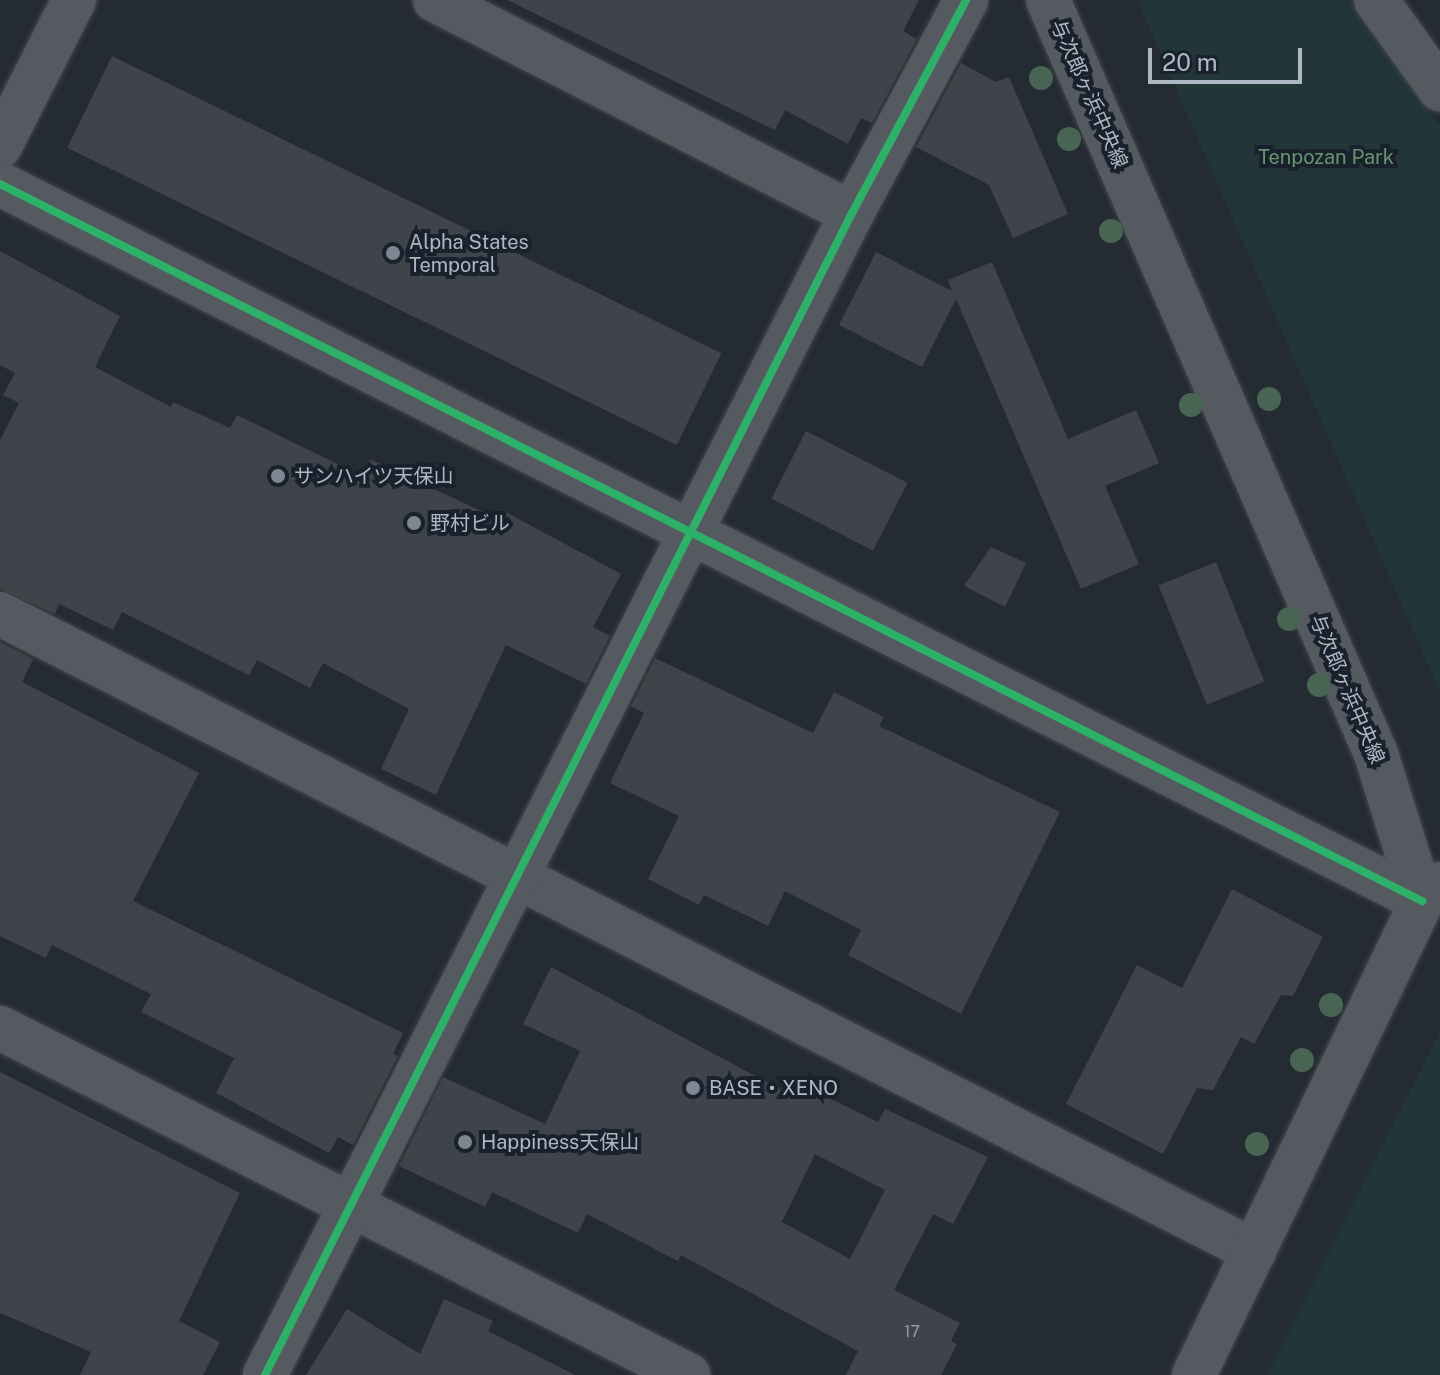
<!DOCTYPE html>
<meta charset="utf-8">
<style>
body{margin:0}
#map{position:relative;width:1440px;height:1375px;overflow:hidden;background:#252b32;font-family:"Public Sans","Noto Sans JP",sans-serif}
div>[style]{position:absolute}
.green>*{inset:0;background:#223537}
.building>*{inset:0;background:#3f444a;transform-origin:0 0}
.roads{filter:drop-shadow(0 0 2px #42474c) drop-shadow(0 0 2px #42474c)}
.minor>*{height:44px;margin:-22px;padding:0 22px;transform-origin:22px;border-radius:22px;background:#555a60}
.cycleway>*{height:8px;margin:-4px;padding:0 4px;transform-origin:4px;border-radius:4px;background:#2db169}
.trees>*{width:24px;height:24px;margin:-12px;border-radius:50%;background:#486553}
.dots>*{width:22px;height:22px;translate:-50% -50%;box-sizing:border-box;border:4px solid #19222c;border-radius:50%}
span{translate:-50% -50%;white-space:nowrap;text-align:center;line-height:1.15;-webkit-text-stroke:8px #19222c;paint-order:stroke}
.number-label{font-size:16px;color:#929ba6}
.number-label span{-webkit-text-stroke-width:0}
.street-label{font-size:20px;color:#aeb8c4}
.park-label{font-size:20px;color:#65956e}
.poi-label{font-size:20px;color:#aeb8c4}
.left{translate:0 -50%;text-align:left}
.scale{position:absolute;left:1148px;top:48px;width:154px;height:36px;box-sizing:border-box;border:4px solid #aeb8c4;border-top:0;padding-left:10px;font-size:24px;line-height:28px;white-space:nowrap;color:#aeb8c4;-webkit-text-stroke:6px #19222c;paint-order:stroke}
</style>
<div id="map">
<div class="green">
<i style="clip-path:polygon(1137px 0,1351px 0,1440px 126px,1440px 692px)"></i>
<i style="clip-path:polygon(1440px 1031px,1440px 1375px,1267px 1375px,1316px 1277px)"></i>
</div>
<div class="building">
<i style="clip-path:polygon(507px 0,919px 0,903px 31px,917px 39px,872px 123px,861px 118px,848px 144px,785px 110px,775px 130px)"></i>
<i style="left:112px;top:56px;width:678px;height:102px;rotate:26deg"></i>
<i style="clip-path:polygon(961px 63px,996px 82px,1009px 77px,1068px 214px,1013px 238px,989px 185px,916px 147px)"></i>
<i style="clip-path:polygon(0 251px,120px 316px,95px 367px,171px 407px,173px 402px,230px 428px,237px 415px,362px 476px,370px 459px,498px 519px,502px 510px,621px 574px,593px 627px,610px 636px,586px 684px,506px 645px,436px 795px,381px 769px,409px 709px,323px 663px,310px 688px,257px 660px,249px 675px,122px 612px,113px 630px,59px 604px,55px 614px,0 589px,0 440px,19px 403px,3px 395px,15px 373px,0 365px)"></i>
<i style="clip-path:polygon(876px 252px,952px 291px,948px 280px,992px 262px,1068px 439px,1136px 410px,1159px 463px,1105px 486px,1139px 564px,1081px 589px,956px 299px,922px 367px,839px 325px)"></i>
<i style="left:806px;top:431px;width:114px;height:76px;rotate:27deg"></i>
<i style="clip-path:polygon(991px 547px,1026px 563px,1005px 607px,964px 586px)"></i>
<i style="left:1216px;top:562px;width:129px;height:62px;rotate:68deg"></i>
<i style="clip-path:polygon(0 642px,33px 659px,22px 682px,199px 773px,133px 901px,403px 1033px,393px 1054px,398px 1056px,353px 1145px,338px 1137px,329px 1153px,216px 1093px,234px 1058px,141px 1012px,151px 994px,52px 945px,46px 958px,0 936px)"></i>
<i style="clip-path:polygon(655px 658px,813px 733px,834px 692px,884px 717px,879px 726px,1060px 812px,961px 1014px,848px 955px,861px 930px,785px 891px,768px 926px,704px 895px,699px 905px,648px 879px,679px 816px,610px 783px,644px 713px,631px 706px)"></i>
<i style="clip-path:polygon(1232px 889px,1323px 937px,1293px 996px,1281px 995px,1254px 1044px,1241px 1037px,1213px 1090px,1197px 1088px,1163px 1154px,1066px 1104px,1137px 965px,1182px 988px)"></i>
<i style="clip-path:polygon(evenodd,551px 967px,782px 1090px,788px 1078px,878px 1122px,885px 1109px,988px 1157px,953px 1224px,933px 1214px,894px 1290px,960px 1323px,951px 1341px,957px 1344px,941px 1375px,846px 1375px,858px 1351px,681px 1255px,678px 1261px,587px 1214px,578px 1233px,492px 1192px,485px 1207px,399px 1166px,443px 1077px,545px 1124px,580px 1051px,523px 1024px,551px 967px,815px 1154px,885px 1190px,850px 1259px,782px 1222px,815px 1154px)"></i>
<i style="clip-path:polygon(0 1072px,240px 1193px,179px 1321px,220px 1342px,203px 1375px,80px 1375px,91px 1352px,0 1313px)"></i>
<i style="clip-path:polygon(444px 1299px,493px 1321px,488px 1331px,575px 1375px,306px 1375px,347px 1309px,420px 1354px)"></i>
</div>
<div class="roads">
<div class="minor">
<i style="left:435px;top:0;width:468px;rotate:27.1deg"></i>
<i style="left:1048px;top:0;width:822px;rotate:66.49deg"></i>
<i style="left:1376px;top:754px;width:154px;rotate:72.6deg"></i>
<i style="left:1376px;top:0;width:110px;rotate:54.3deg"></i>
<i style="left:0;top:146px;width:164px;rotate:-63.1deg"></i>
<i style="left:0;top:184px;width:1593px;rotate:26.76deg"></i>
<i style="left:0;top:614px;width:1407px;rotate:26.93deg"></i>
<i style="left:0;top:1028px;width:771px;rotate:26.76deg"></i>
<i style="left:265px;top:1375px;width:1302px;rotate:-63.2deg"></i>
<i style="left:852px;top:213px;width:242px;rotate:-61.8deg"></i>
<i style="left:1194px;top:1375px;width:526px;rotate:-64.31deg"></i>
<i style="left:1422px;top:901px;width:25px;rotate:-43deg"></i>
</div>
</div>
<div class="cycleway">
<i style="left:0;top:184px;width:1593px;rotate:26.76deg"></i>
<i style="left:265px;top:1375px;width:1302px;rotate:-63.2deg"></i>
<i style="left:852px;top:213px;width:242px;rotate:-61.8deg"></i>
</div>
<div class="trees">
<i style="left:1041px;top:78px"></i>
<i style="left:1069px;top:139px"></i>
<i style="left:1111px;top:231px"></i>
<i style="left:1269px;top:399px"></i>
<i style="left:1191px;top:405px"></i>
<i style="left:1289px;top:619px"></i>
<i style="left:1319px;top:685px"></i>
<i style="left:1331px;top:1005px"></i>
<i style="left:1302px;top:1060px"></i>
<i style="left:1257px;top:1144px"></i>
</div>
<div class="dots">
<i style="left:393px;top:253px;background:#7e8791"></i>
<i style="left:278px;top:476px;background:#7e8791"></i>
<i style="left:414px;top:523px;background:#7e8791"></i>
<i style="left:693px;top:1088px;background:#7e8791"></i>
<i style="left:465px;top:1142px;background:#7e8791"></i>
</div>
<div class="number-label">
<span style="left:912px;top:1332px">17</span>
</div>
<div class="street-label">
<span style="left:1089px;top:94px;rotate:66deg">与次郎ヶ浜中央線</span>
<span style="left:1347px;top:689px;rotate:67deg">与次郎ヶ浜中央線</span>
</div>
<div class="park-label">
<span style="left:1326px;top:157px">Tenpozan Park</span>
</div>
<div class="poi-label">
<span class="left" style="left:409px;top:254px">Alpha States<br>Temporal</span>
<span class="left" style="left:294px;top:476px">サンハイツ天保山</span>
<span class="left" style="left:430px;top:523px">野村ビル</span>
<span class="left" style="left:709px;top:1088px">BASE・XENO</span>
<span class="left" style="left:481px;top:1142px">Happiness天保山</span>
</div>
<div class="scale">20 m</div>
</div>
